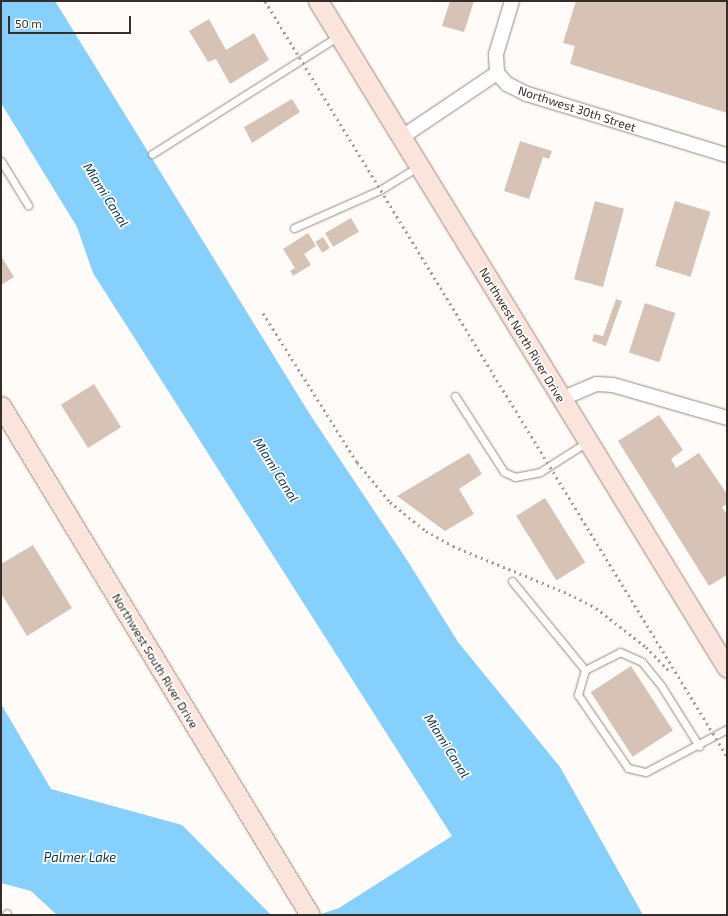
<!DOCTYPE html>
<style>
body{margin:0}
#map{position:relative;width:728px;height:916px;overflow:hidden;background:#fffbf8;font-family:"Exo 2",sans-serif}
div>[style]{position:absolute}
.water>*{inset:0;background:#86d0fd}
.building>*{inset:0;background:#d7c3b5;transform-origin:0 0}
.roads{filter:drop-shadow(0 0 1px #9a877b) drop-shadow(0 0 1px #9a877b)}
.lane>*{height:7px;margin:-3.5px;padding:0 3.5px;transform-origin:3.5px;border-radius:3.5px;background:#fff}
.street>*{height:14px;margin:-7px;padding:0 7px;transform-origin:7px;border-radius:7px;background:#fff}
.secondary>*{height:19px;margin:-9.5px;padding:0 9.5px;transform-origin:9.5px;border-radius:9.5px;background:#fae4db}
.rail>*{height:3px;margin-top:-1.5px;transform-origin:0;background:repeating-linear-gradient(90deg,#a29d99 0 2px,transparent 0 6px)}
span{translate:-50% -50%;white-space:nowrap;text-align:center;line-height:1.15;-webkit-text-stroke:3.5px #fff;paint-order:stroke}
.street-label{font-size:12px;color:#352d28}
.water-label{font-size:13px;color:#07334a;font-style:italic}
.frame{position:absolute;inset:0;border:2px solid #352d28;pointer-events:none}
.scale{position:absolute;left:8px;top:16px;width:123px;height:18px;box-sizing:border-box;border:2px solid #352d28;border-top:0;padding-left:5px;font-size:12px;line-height:14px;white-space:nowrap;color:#352d28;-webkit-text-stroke:3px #fff;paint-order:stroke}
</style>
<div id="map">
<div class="water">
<i style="clip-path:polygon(1px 1px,55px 1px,309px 413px,407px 560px,458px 642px,560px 767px,643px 915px,318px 915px,339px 908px,452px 836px,93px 273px,77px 227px,1px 103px)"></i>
<i style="clip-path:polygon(1px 704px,51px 789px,182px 825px,271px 915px,57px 915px,31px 891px,1px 883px)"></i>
</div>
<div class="building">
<i style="clip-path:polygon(450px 1px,474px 1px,464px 32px,442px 26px)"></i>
<i style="clip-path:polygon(576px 1px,727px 1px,727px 113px,570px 64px,575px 46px,563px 43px)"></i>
<i style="clip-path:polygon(209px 19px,226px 50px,254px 33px,269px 60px,230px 84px,216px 59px,208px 62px,189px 31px)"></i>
<i style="clip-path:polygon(292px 99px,300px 112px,252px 143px,244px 127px)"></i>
<i style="clip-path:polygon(520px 141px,552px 151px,549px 159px,543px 157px,529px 199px,504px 191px)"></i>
<i style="left:595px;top:201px;width:30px;height:81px;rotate:15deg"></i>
<i style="left:675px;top:201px;width:37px;height:68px;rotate:17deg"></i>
<i style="left:351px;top:218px;width:16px;height:30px;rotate:60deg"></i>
<i style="clip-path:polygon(308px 233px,316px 246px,304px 254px,311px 265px,293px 276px,290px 271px,295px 268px,283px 249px)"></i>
<i style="left:323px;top:237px;width:13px;height:9px;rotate:58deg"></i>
<i style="clip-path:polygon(1px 256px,14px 277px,1px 285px)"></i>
<i style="clip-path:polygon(616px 299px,622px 301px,606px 346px,592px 341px,594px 334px,603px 336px)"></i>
<i style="left:645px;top:303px;width:32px;height:52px;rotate:18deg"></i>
<i style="left:94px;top:384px;width:51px;height:39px;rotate:58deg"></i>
<i style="clip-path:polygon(659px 415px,683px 450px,671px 459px,676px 468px,699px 453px,727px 494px,727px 504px,722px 507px,727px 515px,727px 575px,709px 586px,618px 441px)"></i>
<i style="clip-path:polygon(469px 453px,482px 474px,459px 489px,474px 514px,445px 531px,397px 496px)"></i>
<i style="left:545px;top:498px;width:76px;height:34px;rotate:58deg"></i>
<i style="clip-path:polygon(33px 545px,72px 608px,27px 636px,1px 593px,1px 564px)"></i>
<i style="left:631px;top:666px;width:77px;height:48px;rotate:57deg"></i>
</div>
<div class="roads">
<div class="lane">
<i style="left:152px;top:154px;width:221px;rotate:-32.3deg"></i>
<i style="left:1px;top:161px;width:52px;rotate:58.5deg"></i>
<i style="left:294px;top:228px;width:94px;rotate:-23.8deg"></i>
<i style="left:380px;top:190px;width:46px;rotate:-31.6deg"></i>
<i style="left:455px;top:396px;width:90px;rotate:57.2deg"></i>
<i style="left:504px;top:472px;width:12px;rotate:24deg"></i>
<i style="left:515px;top:477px;width:25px;rotate:-11deg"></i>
<i style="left:540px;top:472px;width:56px;rotate:-32.6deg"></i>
<i style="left:512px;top:581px;width:115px;rotate:50.6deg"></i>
<i style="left:585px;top:670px;width:26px;rotate:106deg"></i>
<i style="left:578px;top:695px;width:88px;rotate:55.6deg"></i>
<i style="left:628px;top:768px;width:18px;rotate:13deg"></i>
<i style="left:646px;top:772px;width:92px;rotate:-28deg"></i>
<i style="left:585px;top:670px;width:39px;rotate:-27deg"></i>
<i style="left:620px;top:652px;width:24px;rotate:24deg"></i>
<i style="left:642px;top:662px;width:32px;rotate:51deg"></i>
<i style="left:662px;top:687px;width:70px;rotate:57.9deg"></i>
<i style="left:6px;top:915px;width:2px;rotate:-63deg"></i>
</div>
<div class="street">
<i style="left:512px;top:1px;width:55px;rotate:106.8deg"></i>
<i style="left:496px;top:54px;width:19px;rotate:87deg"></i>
<i style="left:497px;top:73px;width:15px;rotate:48deg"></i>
<i style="left:507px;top:84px;width:22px;rotate:27deg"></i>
<i style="left:527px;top:94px;width:209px;rotate:17deg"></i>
<i style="left:402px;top:137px;width:115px;rotate:-34deg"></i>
<i style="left:561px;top:399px;width:38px;rotate:-23deg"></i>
<i style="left:596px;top:384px;width:17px;rotate:3deg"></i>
<i style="left:613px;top:385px;width:119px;rotate:16.1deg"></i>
</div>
<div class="secondary">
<i style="left:318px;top:1px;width:782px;rotate:58.48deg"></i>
<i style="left:1px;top:406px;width:595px;rotate:58.74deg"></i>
</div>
</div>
<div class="rail">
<i style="left:265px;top:1px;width:885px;rotate:58.54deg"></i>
<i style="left:263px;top:313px;width:176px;rotate:57.8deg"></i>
<i style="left:357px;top:462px;width:52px;rotate:50.5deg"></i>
<i style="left:390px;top:502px;width:46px;rotate:38.9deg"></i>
<i style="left:426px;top:531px;width:31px;rotate:29deg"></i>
<i style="left:453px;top:546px;width:126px;rotate:22.5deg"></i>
<i style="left:569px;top:594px;width:30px;rotate:27deg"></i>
<i style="left:596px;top:608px;width:63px;rotate:38deg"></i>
<i style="left:646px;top:647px;width:36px;rotate:46deg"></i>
</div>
<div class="street-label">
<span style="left:577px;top:109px;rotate:18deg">Northwest 30th Street</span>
<span style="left:522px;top:335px;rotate:59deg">Northwest North River Drive</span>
<span style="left:155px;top:661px;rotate:59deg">Northwest South River Drive</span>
</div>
<div class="water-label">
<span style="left:106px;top:195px;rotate:58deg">Miami Canal</span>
<span style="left:276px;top:470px;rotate:58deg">Miami Canal</span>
<span style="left:447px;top:746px;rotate:58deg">Miami Canal</span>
<span style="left:80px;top:857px">Palmer Lake</span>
</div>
<div class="frame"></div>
<div class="scale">50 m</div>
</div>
